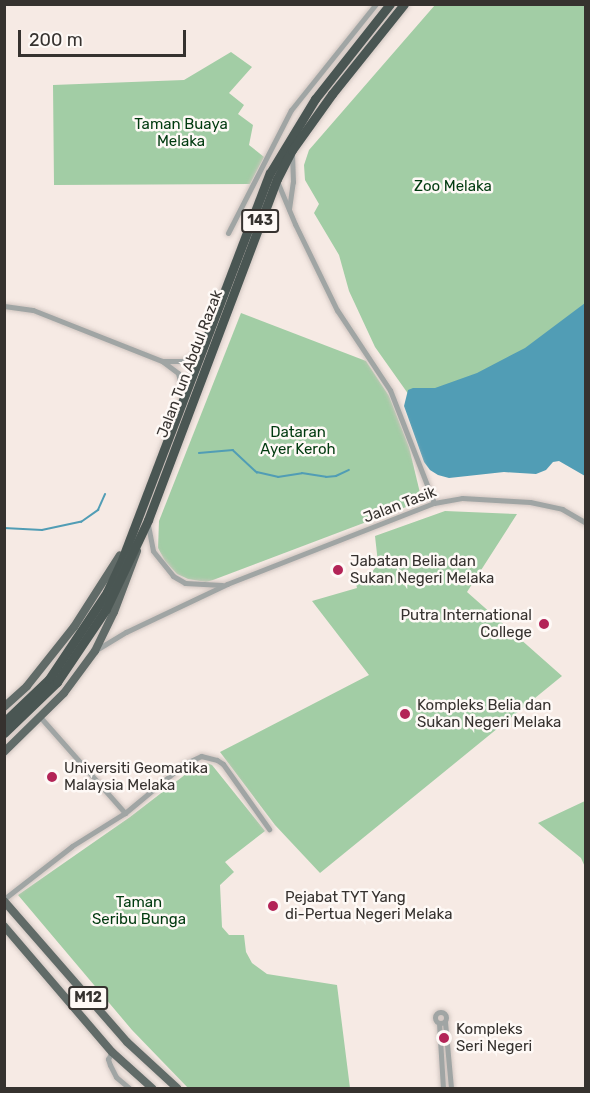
<!DOCTYPE html>
<style>
body{margin:0}
#map{position:relative;width:590px;height:1093px;overflow:hidden;background:#f6eae4;font-family:Rubik,sans-serif}
div>[style]{position:absolute}
.green>*{inset:0;background:#a2cda5}
.water>*{inset:0;background:#519db5}
.stream>*{height:1.5px;margin:-0.75px;padding:0 0.75px;transform-origin:0.75px;border-radius:0.75px;background:#519db5}
.roads{filter:drop-shadow(0 0 2px #d0c5c0) drop-shadow(0 0 2px #d0c5c0)}
.street>*{height:5px;margin:-2.5px;padding:0 2.5px;transform-origin:2.5px;border-radius:2.5px;background:#a0a5a4}
.street>.ring{margin:-2.5px;padding:0;box-sizing:content-box;background:none;border:5px solid #a0a5a4;border-radius:50%}
.primary>*{height:8px;margin:-4px;padding:0 4px;transform-origin:4px;border-radius:4px;background:#616b68}
.highway>*{height:9px;margin:-4.5px;padding:0 4.5px;transform-origin:4.5px;border-radius:4.5px;background:#4a5653}
.dots>*{width:16px;height:16px;translate:-50% -50%;box-sizing:border-box;border:3px solid #fef9f6;border-radius:50%}
span{translate:-50% -50%;white-space:nowrap;text-align:center;line-height:1.15;-webkit-text-stroke:5px #fef9f6;paint-order:stroke}
.shield-label span{padding:2px 4px;background:#fef9f6;border:2px solid;border-radius:4px;-webkit-text-stroke-width:0}
.shield-label{font-size:14px;color:#36322f;font-weight:700}
.park-label{font-size:15px;color:#003a0f}
.street-label{font-size:15px;color:#36322f}
.poi-label{font-size:15px;color:#36322f}
.left{translate:0 -50%;text-align:left}
.right{translate:-100% -50%;text-align:right}
.frame{position:absolute;inset:0;border:6px solid #36322f;pointer-events:none}
.scale{position:absolute;left:18px;top:30px;width:168px;height:27px;box-sizing:border-box;border:3px solid #36322f;border-top:0;padding-left:8px;font-size:18px;line-height:21px;white-space:nowrap;color:#36322f;-webkit-text-stroke:4px #fef9f6;paint-order:stroke}
</style>
<div id="map">
<div class="green">
<i style="clip-path:polygon(435px 5px,585px 5px,585px 346px,421px 412px,375px 347px,349px 291px,339px 255px,314px 213px,319px 204px,305px 180px,304px 165px,309px 150px)"></i>
<i style="clip-path:polygon(231px 52px,252px 67px,229px 93px,244px 105px,238px 114px,253px 125px,249px 145px,264px 157px,250px 184px,54px 185px,53px 85px,184px 80px)"></i>
<i style="clip-path:polygon(241px 313px,366px 361px,389px 396px,409px 447px,420px 493px,414px 504px,213px 580px,206px 582px,188px 579px,177px 574px,165px 561px,158px 548px,159px 521px)"></i>
<i style="clip-path:polygon(445px 511px,517px 514px,467px 592px,562px 676px,320px 873px,275px 825px,220px 752px,369px 675px,312px 601px,357px 588px,355px 580px,371px 574px,378px 563px,375px 536px)"></i>
<i style="clip-path:polygon(207px 763px,212px 765px,265px 831px,225px 862px,234px 872px,220px 885px,222px 927px,229px 935px,244px 935px,246px 952px,252px 963px,267px 974px,337px 985px,350px 1088px,188px 1088px,132px 1030px,18px 895px,130px 817px,199px 764px)"></i>
<i style="clip-path:polygon(585px 801px,585px 867px,581px 858px,538px 823px)"></i>
</div>
<div class="water">
<i style="clip-path:polygon(585px 303px,585px 476px,559px 461px,553px 462px,546px 470px,536px 474px,504px 472px,449px 478px,438px 475px,430px 470px,424px 462px,404px 406px,408px 390px,413px 388px,435px 388px,477px 373px,525px 348px)"></i>
</div>
<div class="stream">
<i style="left:199px;top:453px;width:34px;rotate:-5deg"></i>
<i style="left:233px;top:450px;width:33px;rotate:43deg"></i>
<i style="left:257px;top:472px;width:22px;rotate:13deg"></i>
<i style="left:278px;top:477px;width:24px;rotate:-9deg"></i>
<i style="left:302px;top:473px;width:24px;rotate:9deg"></i>
<i style="left:326px;top:477px;width:10px;rotate:-6deg"></i>
<i style="left:336px;top:476px;width:14px;rotate:-25deg"></i>
<i style="left:4px;top:528px;width:38px;rotate:3deg"></i>
<i style="left:42px;top:530px;width:40px;rotate:-12deg"></i>
<i style="left:81px;top:522px;width:21px;rotate:-35deg"></i>
<i style="left:98px;top:510px;width:17px;rotate:-66deg"></i>
</div>
<div class="roads">
<div class="street">
<i style="left:277px;top:181px;width:47px;rotate:67.3deg"></i>
<i style="left:295px;top:224px;width:96px;rotate:64deg"></i>
<i style="left:337px;top:310px;width:96px;rotate:56.5deg"></i>
<i style="left:390px;top:390px;width:121px;rotate:68.7deg"></i>
<i style="left:289px;top:209px;width:27px;rotate:-82deg"></i>
<i style="left:293px;top:182px;width:30px;rotate:-92deg"></i>
<i style="left:228px;top:233px;width:138px;rotate:-62.9deg"></i>
<i style="left:291px;top:110px;width:136px;rotate:-51.3deg"></i>
<i style="left:4px;top:306px;width:29px;rotate:8deg"></i>
<i style="left:33px;top:310px;width:139px;rotate:21.6deg"></i>
<i style="left:162px;top:361px;width:20px;rotate:37deg"></i>
<i style="left:178px;top:373px;width:21px;rotate:76deg"></i>
<i style="left:163px;top:361px;width:20px"></i>
<i style="left:183px;top:361px;width:8px;rotate:-23deg"></i>
<i style="left:190px;top:358px;width:17px;rotate:-50deg"></i>
<i style="left:148px;top:525px;width:26px;rotate:79deg"></i>
<i style="left:153px;top:551px;width:32px;rotate:51deg"></i>
<i style="left:173px;top:576px;width:14px;rotate:30deg"></i>
<i style="left:185px;top:583px;width:37px;rotate:3deg"></i>
<i style="left:96px;top:650px;width:35px;rotate:-31deg"></i>
<i style="left:126px;top:632px;width:112px;rotate:-25.4deg"></i>
<i style="left:227px;top:584px;width:222px;rotate:-21.4deg"></i>
<i style="left:434px;top:503px;width:28px;rotate:-10deg"></i>
<i style="left:462px;top:498px;width:68px;rotate:3.4deg"></i>
<i style="left:530px;top:502px;width:33px;rotate:12deg"></i>
<i style="left:562px;top:509px;width:28px;rotate:30deg"></i>
<i style="left:41px;top:718px;width:127px;rotate:48.5deg"></i>
<i style="left:4px;top:899px;width:86px;rotate:-37.9deg"></i>
<i style="left:72px;top:846px;width:62px;rotate:-31.9deg"></i>
<i style="left:125px;top:813px;width:77px;rotate:-39.7deg"></i>
<i style="left:184px;top:764px;width:19px;rotate:-25deg"></i>
<i style="left:201px;top:756px;width:16px;rotate:14deg"></i>
<i style="left:217px;top:760px;width:7px;rotate:34deg"></i>
<i style="left:223px;top:764px;width:80px;rotate:54.7deg"></i>
<i class="ring" style="left:435.5px;top:1012.5px;width:6px;height:6px"></i>
<i style="left:445px;top:1022px;width:66px;rotate:84.8deg"></i>
<i style="left:439px;top:1023px;width:65px;rotate:86.5deg"></i>
<i style="left:112px;top:1052px;width:8px;rotate:120deg"></i>
<i style="left:108px;top:1059px;width:6px;rotate:72deg"></i>
<i style="left:110px;top:1065px;width:13px;rotate:63deg"></i>
<i style="left:116px;top:1077px;width:17px;rotate:40deg"></i>
</div>
<div class="primary">
<i style="left:4px;top:707px;width:31px;rotate:-42deg"></i>
<i style="left:27px;top:686px;width:75px;rotate:-51.5deg"></i>
<i style="left:74px;top:627px;width:85px;rotate:-57.4deg"></i>
<i style="left:4px;top:752px;width:84px;rotate:-44.5deg"></i>
<i style="left:64px;top:693px;width:52px;rotate:-53.6deg"></i>
<i style="left:95px;top:651px;width:43px;rotate:-64deg"></i>
<i style="left:114px;top:612px;width:65px;rotate:-69.3deg"></i>
<i style="left:4px;top:901px;width:187px;rotate:48.9deg"></i>
<i style="left:127px;top:1042px;width:68px;rotate:42.6deg"></i>
<i style="left:4px;top:926px;width:166px;rotate:49.4deg"></i>
<i style="left:112px;top:1052px;width:54px;rotate:42deg"></i>
</div>
<div class="highway">
<i style="left:4px;top:722px;width:62px;rotate:-43.7deg"></i>
<i style="left:49px;top:679px;width:105px;rotate:-56.3deg"></i>
<i style="left:107px;top:592px;width:38px;rotate:-65deg"></i>
<i style="left:123px;top:557px;width:411px;rotate:-69.1deg"></i>
<i style="left:270px;top:173px;width:87px;rotate:-58.7deg"></i>
<i style="left:315px;top:99px;width:121px;rotate:-51.7deg"></i>
<i style="left:4px;top:733px;width:74px;rotate:-43.9deg"></i>
<i style="left:57px;top:682px;width:88px;rotate:-56.1deg"></i>
<i style="left:106px;top:609px;width:98px;rotate:-64.7deg"></i>
<i style="left:148px;top:520px;width:365px;rotate:-69.3deg"></i>
<i style="left:277px;top:179px;width:33px;rotate:-63deg"></i>
<i style="left:292px;top:150px;width:69px;rotate:-54.5deg"></i>
<i style="left:332px;top:94px;width:115px;rotate:-51.3deg"></i>
</div>
</div>
<div class="dots">
<i style="left:338px;top:570px;background:#b32457"></i>
<i style="left:544px;top:624px;background:#b32457"></i>
<i style="left:405px;top:714px;background:#b32457"></i>
<i style="left:52px;top:777px;background:#b32457"></i>
<i style="left:273px;top:906px;background:#b32457"></i>
<i style="left:444px;top:1038px;background:#b32457"></i>
</div>
<div class="shield-label">
<span style="left:260px;top:221px">143</span>
<span style="left:88px;top:998px">M12</span>
</div>
<div class="park-label">
<span style="left:181px;top:133px">Taman Buaya<br>Melaka</span>
<span style="left:453px;top:187px">Zoo Melaka</span>
<span style="left:298px;top:441px">Dataran<br>Ayer Keroh</span>
<span style="left:139px;top:911px">Taman<br>Seribu Bunga</span>
</div>
<div class="street-label">
<span style="left:190px;top:364px;rotate:-69deg">Jalan Tun Abdul Razak</span>
<span style="left:400px;top:505px;rotate:-21deg">Jalan Tasik</span>
</div>
<div class="poi-label">
<span class="left" style="left:350px;top:570px">Jabatan Belia dan<br>Sukan Negeri Melaka</span>
<span class="right" style="left:532px;top:624px">Putra International<br>College</span>
<span class="left" style="left:417px;top:714px">Kompleks Belia dan<br>Sukan Negeri Melaka</span>
<span class="left" style="left:64px;top:777px">Universiti Geomatika<br>Malaysia Melaka</span>
<span class="left" style="left:285px;top:906px">Pejabat TYT Yang<br>di-Pertua Negeri Melaka</span>
<span class="left" style="left:456px;top:1038px">Kompleks<br>Seri Negeri</span>
</div>
<div class="frame"></div>
<div class="scale">200 m</div>
</div>
